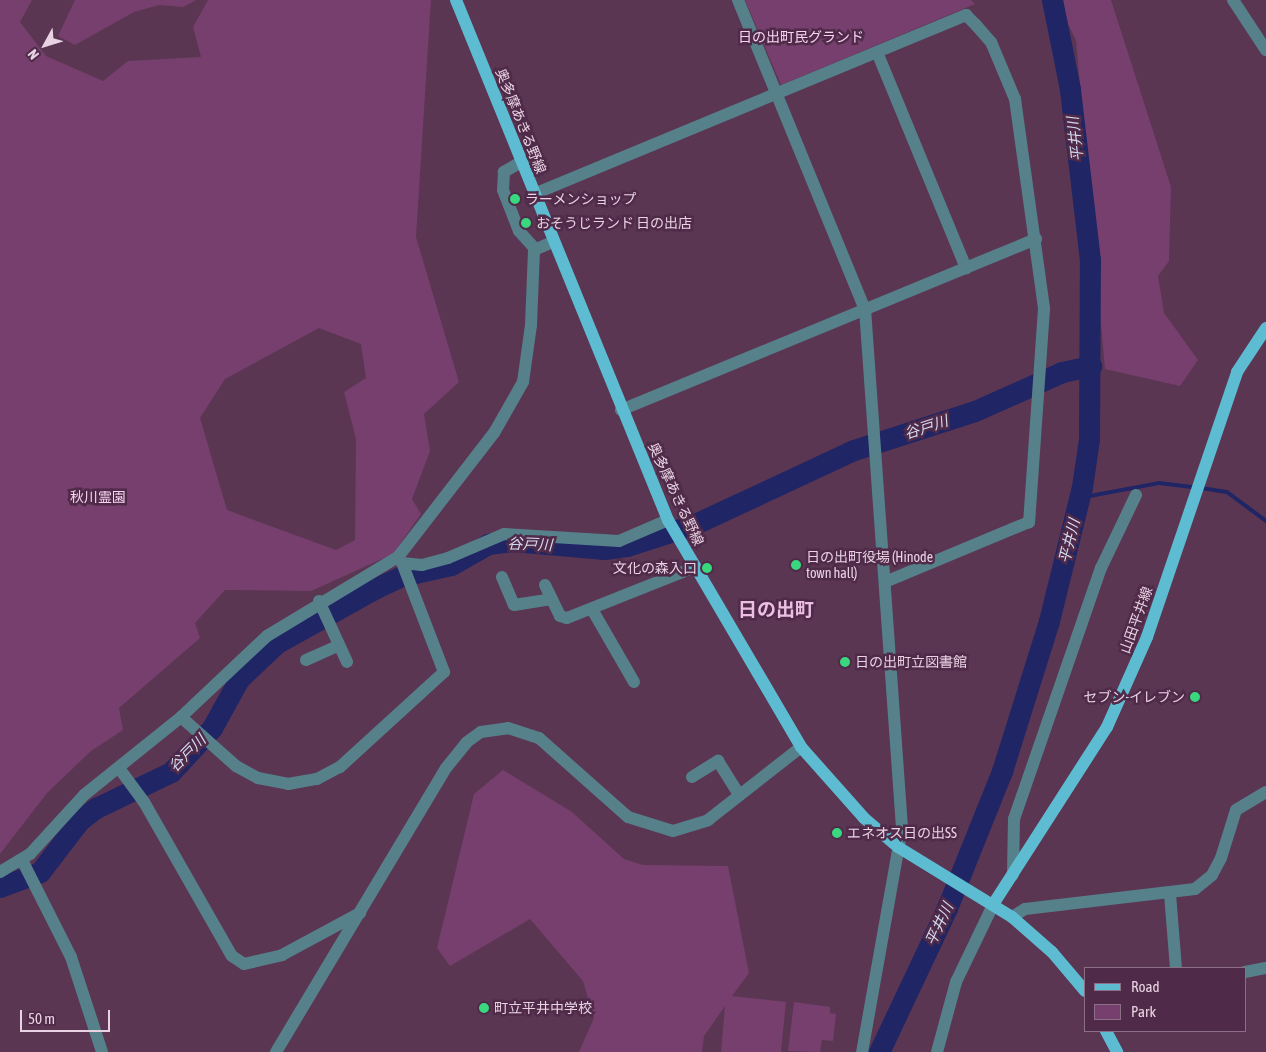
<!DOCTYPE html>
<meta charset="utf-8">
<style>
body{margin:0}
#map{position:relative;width:1266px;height:1052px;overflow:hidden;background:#5a3653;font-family:"Asap Condensed","Noto Sans JP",sans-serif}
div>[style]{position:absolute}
.green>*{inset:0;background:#763f6d}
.stream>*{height:4px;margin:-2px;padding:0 2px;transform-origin:2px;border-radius:2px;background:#1f2565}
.river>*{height:21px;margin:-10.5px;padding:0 10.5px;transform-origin:10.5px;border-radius:10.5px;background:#1f2565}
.minor>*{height:12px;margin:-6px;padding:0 6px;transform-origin:6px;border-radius:6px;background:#56818b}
.major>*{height:12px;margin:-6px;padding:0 6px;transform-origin:6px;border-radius:6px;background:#5dbcd1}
.dots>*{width:14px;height:14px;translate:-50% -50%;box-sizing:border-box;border:2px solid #4f2b49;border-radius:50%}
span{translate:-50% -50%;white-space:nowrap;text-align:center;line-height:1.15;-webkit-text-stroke:5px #4f2b49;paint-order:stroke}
.park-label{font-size:14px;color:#f9d4f1}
.street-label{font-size:14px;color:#e9d2e3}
.poi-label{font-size:14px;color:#e9d2e3}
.left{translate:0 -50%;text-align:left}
.right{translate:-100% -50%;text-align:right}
.water-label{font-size:15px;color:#d5dbef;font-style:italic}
.district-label{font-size:19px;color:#ecbfe2;font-weight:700}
.legend{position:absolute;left:1084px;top:967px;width:162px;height:65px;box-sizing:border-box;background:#4f2b49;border:1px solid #8d6e87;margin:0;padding:6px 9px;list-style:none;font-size:15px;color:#e9d2e3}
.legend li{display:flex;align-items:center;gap:10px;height:25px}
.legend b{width:25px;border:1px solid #8d6e87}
.north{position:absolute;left:20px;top:20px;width:50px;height:50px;-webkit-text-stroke:4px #4f2b49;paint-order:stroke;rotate:231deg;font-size:14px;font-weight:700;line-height:20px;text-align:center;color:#e9d2e3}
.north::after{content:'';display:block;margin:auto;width:18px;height:22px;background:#e9d2e3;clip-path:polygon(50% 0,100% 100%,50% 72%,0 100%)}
.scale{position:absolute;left:20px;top:1010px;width:90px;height:22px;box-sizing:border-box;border:2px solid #e9d2e3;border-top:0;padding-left:6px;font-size:15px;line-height:18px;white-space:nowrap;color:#e9d2e3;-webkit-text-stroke:4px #4f2b49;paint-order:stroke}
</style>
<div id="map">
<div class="green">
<i style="clip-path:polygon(evenodd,0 0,32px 0,20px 22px,46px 56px,103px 81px,128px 61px,201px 57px,193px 27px,208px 0,431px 0,416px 237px,459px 382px,424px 414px,430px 451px,412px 499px,421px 514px,393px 554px,311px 591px,225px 590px,195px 623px,200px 638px,119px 708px,123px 730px,91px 751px,47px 793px,0 854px,0 0,319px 328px,361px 344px,366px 378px,344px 392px,356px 439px,355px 540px,336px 550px,227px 510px,200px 418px,225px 379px,319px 328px)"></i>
<i style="clip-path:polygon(75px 0,196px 0,183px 7px,159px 5px,134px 12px,75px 45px,58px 36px)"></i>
<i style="clip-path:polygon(745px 0,971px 0,975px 4px,781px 85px)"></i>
<i style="clip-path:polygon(1056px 0,1111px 0,1171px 187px,1169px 261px,1158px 276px,1164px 313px,1198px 360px,1180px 386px,1105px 369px,1076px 40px)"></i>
<i style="clip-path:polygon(503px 770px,572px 812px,624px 859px,643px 865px,728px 866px,749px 973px,732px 996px,786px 1002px,781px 1052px,721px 1052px,725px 1006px,704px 1036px,702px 1052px,579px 1052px,594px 1018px,583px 981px,530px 919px,450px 966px,437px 948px,474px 794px)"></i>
<i style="clip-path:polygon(794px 1002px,830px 1007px,830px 1013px,836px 1014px,833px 1041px,822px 1040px,820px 1052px,788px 1051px)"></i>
</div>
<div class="stream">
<i style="left:1201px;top:488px;width:26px;rotate:9deg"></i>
<i style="left:1227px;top:492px;width:49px;rotate:36.6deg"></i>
<i style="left:1079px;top:498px;width:81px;rotate:-10.6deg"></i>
<i style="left:1159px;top:483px;width:35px;rotate:7deg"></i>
</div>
<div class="river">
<i style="left:0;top:887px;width:43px;rotate:-20.6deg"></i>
<i style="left:40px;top:872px;width:66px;rotate:-52.4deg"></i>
<i style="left:80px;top:820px;width:20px;rotate:-37deg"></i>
<i style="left:96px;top:808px;width:83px;rotate:-25.6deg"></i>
<i style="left:171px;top:772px;width:60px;rotate:-47deg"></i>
<i style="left:212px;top:728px;width:56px;rotate:-61.1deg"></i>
<i style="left:239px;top:679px;width:52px;rotate:-43.5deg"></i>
<i style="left:277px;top:643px;width:113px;rotate:-29.1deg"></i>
<i style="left:376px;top:588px;width:29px;rotate:-25deg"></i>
<i style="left:402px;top:576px;width:50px;rotate:-12.7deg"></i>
<i style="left:451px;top:565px;width:43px;rotate:-29.6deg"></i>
<i style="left:488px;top:544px;width:25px;rotate:-7deg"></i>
<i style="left:513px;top:541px;width:92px;rotate:5deg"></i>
<i style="left:605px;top:549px;width:22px;rotate:-8deg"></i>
<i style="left:627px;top:546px;width:71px;rotate:-17.9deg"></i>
<i style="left:695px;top:524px;width:175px;rotate:-25deg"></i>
<i style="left:854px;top:450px;width:127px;rotate:-17.9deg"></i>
<i style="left:975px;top:411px;width:95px;rotate:-24.1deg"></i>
<i style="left:1062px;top:372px;width:30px;rotate:-12deg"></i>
<i style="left:879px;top:1052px;width:159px;rotate:-64.7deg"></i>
<i style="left:947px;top:908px;width:148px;rotate:-68.1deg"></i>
<i style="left:1002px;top:771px;width:157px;rotate:-72.6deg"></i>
<i style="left:1049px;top:621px;width:138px;rotate:-76.2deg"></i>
<i style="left:1082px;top:487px;width:49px;rotate:-81.7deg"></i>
<i style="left:1089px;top:439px;width:179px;rotate:-89.7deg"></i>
<i style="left:1090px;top:260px;width:172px;rotate:-96.7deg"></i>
<i style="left:1070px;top:89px;width:91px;rotate:-101.4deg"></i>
</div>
<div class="minor">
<i style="left:738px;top:0;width:334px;rotate:67.7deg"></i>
<i style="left:865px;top:309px;width:520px;rotate:85.92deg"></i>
<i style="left:902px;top:828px;width:228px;rotate:100.1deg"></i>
<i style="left:1233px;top:0;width:60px;rotate:56.6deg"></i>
<i style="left:877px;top:52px;width:234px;rotate:67.6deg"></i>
<i style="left:521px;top:162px;width:20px;rotate:150deg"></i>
<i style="left:504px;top:172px;width:18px;rotate:93deg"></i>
<i style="left:503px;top:190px;width:44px;rotate:68.7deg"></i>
<i style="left:519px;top:231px;width:24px;rotate:48deg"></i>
<i style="left:534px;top:194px;width:468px;rotate:-22.5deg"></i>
<i style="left:966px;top:15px;width:14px;rotate:45deg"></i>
<i style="left:976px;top:25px;width:23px;rotate:49deg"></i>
<i style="left:991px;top:42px;width:62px;rotate:67.2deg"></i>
<i style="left:1015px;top:99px;width:212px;rotate:82.1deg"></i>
<i style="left:1044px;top:309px;width:214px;rotate:94deg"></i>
<i style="left:1029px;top:522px;width:156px;rotate:157.4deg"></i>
<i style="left:621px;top:410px;width:449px;rotate:-22.4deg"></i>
<i style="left:402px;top:563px;width:20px;rotate:6deg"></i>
<i style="left:422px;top:565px;width:27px;rotate:-15deg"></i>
<i style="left:448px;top:558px;width:61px;rotate:-23.2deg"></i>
<i style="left:504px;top:534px;width:115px;rotate:3.5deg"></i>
<i style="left:619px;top:541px;width:53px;rotate:-23.2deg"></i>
<i style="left:502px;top:577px;width:30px;rotate:67deg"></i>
<i style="left:514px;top:605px;width:38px;rotate:-9deg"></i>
<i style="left:545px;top:585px;width:34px;rotate:64deg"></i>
<i style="left:560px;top:616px;width:7px;rotate:16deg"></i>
<i style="left:567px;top:618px;width:138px;rotate:-21.7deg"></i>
<i style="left:319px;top:601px;width:67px;rotate:65.3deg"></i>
<i style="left:593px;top:611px;width:82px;rotate:60deg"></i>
<i style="left:306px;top:660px;width:36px;rotate:-24deg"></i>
<i style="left:181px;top:717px;width:74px;rotate:41.7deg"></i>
<i style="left:236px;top:766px;width:25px;rotate:29deg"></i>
<i style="left:258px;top:778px;width:31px;rotate:11deg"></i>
<i style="left:288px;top:784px;width:29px;rotate:-10deg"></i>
<i style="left:317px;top:779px;width:26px;rotate:-28deg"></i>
<i style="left:340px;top:767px;width:141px;rotate:-42.4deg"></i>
<i style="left:444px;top:672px;width:115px;rotate:-111deg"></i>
<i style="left:119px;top:768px;width:42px;rotate:53.7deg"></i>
<i style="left:144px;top:802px;width:177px;rotate:60.3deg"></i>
<i style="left:232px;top:956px;width:14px;rotate:34deg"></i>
<i style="left:244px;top:964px;width:39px;rotate:-13deg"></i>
<i style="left:282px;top:955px;width:89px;rotate:-28.3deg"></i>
<i style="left:692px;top:777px;width:31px;rotate:-32deg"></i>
<i style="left:718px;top:761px;width:40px;rotate:58deg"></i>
<i style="left:22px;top:860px;width:109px;rotate:63.2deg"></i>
<i style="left:71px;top:957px;width:100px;rotate:71.9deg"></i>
<i style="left:0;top:872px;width:35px;rotate:-31deg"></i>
<i style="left:30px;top:854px;width:80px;rotate:-47.5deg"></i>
<i style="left:84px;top:795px;width:124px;rotate:-38.8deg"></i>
<i style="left:181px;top:717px;width:118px;rotate:-43.3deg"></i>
<i style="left:267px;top:636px;width:153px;rotate:-31.1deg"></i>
<i style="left:398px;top:557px;width:157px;rotate:-52.3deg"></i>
<i style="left:494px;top:433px;width:59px;rotate:-60.4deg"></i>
<i style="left:523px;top:382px;width:58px;rotate:-82deg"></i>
<i style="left:531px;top:325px;width:75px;rotate:-87.7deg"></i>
<i style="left:534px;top:250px;width:21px;rotate:-23deg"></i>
<i style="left:1013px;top:875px;width:56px;rotate:-89deg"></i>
<i style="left:1014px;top:819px;width:266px;rotate:-70.9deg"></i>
<i style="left:1101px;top:568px;width:81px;rotate:-64.4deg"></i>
<i style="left:1170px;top:894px;width:74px;rotate:85.4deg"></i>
<i style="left:1012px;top:917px;width:15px;rotate:-32deg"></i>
<i style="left:1025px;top:909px;width:171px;rotate:-6.7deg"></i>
<i style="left:1195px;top:889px;width:22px;rotate:-39deg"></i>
<i style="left:1212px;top:875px;width:19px;rotate:-62deg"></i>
<i style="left:1221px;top:858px;width:50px;rotate:-72.6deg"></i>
<i style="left:1236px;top:810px;width:35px;rotate:-31deg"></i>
<i style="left:1245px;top:972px;width:21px;rotate:-11deg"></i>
<i style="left:276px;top:1052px;width:331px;rotate:-59.1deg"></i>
<i style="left:446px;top:768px;width:33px;rotate:-51deg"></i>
<i style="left:467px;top:742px;width:17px;rotate:-36deg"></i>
<i style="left:481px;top:732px;width:27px;rotate:-8deg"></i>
<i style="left:508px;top:728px;width:33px;rotate:18deg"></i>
<i style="left:539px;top:738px;width:119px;rotate:41.6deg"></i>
<i style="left:628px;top:817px;width:47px;rotate:17.3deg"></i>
<i style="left:673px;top:831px;width:37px;rotate:-17deg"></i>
<i style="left:708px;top:820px;width:118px;rotate:-38.1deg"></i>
<i style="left:937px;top:1052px;width:73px;rotate:-74.8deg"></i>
<i style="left:956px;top:982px;width:88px;rotate:-64.3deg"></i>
</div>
<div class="major">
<i style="left:456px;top:0;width:562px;rotate:67.82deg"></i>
<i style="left:668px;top:520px;width:263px;rotate:59.6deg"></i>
<i style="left:801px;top:747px;width:95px;rotate:48.4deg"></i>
<i style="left:864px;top:818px;width:45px;rotate:40.5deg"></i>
<i style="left:898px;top:847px;width:134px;rotate:31.6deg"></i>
<i style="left:1012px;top:917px;width:53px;rotate:41.2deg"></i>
<i style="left:1052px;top:952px;width:51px;rotate:49.8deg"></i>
<i style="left:994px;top:903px;width:209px;rotate:-57.3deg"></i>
<i style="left:1107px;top:727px;width:98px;rotate:-66deg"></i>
<i style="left:1147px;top:637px;width:280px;rotate:-71.2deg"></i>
<i style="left:1237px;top:372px;width:53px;rotate:-56.6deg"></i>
<i style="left:1106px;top:1031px;width:24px;rotate:62deg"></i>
</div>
<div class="dots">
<i style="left:515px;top:199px;background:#39d87f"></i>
<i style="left:526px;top:223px;background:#39d87f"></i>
<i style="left:796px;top:565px;background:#39d87f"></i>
<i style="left:707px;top:568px;background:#39d87f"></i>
<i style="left:845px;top:662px;background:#39d87f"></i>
<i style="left:1195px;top:697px;background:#39d87f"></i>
<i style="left:837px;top:833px;background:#39d87f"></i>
<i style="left:484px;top:1008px;background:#39d87f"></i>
</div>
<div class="park-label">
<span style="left:801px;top:37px">日の出町民グランド</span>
<span style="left:98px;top:497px">秋川霊園</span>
</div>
<div class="street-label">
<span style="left:521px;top:121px;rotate:68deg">奥多摩あきる野線</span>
<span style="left:676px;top:494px;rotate:65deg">奥多摩あきる野線</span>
<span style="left:1136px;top:620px;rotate:-70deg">山田平井線</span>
</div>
<div class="poi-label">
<span class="left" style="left:525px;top:199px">ラーメンショップ</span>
<span class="left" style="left:536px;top:223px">おそうじランド 日の出店</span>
<span class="left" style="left:806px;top:565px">日の出町役場 (Hinode<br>town hall)</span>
<span class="right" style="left:697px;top:568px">文化の森入口</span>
<span class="left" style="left:855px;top:662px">日の出町立図書館</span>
<span class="right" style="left:1185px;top:697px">セブン-イレブン</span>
<span class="left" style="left:847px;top:833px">エネオス日の出SS</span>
<span class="left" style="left:494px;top:1008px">町立平井中学校</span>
</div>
<div class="water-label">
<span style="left:1075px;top:139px;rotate:-97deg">平井川</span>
<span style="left:926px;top:427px;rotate:-18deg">谷戸川</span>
<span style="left:1069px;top:541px;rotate:-76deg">平井川</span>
<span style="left:530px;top:544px;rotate:2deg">谷戸川</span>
<span style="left:187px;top:753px;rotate:-45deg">谷戸川</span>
<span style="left:939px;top:924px;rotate:-65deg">平井川</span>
</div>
<div class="district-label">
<span style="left:776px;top:610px">日の出町</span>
</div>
<ul class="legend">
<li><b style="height:6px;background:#5dbcd1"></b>Road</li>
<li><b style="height:14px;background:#763f6d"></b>Park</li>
</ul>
<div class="north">N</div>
<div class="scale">50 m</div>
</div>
